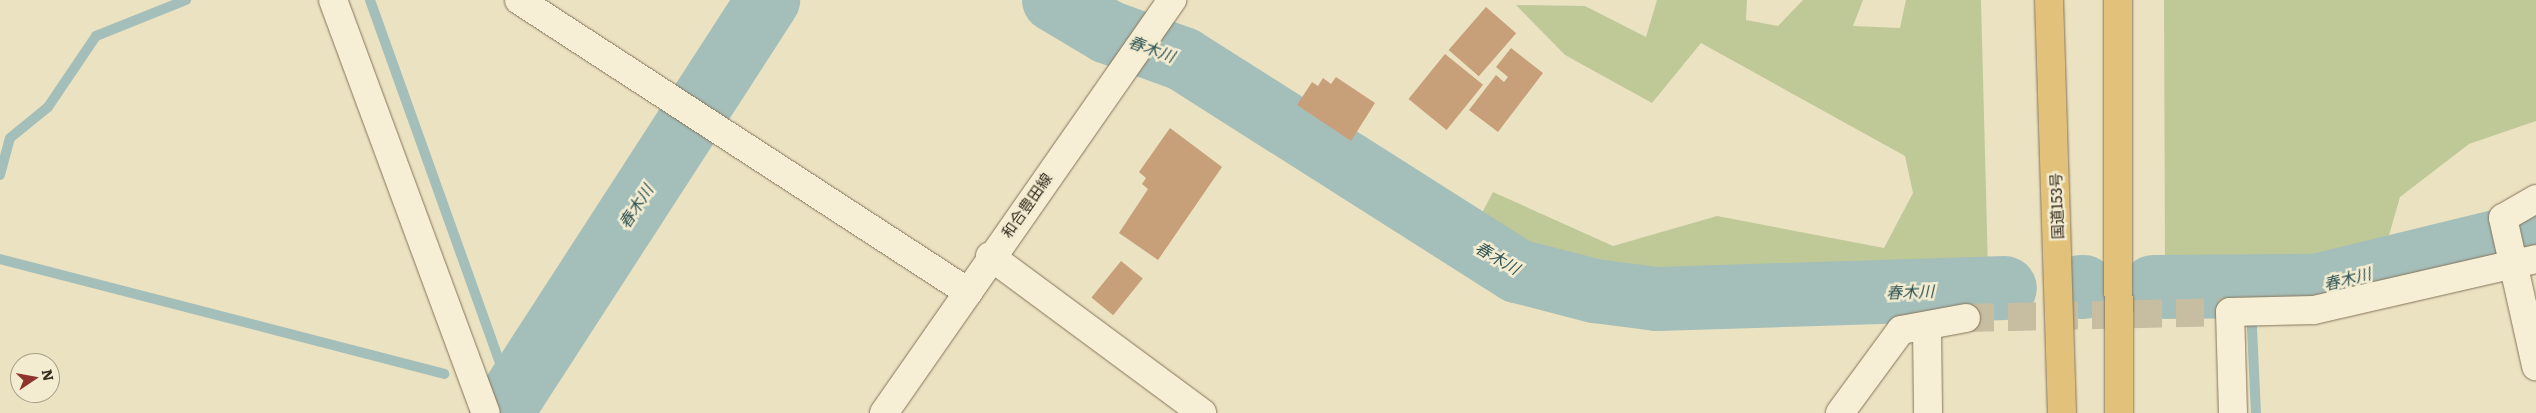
<!DOCTYPE html>
<meta charset="utf-8">
<style>
body{margin:0}
#map{position:relative;width:2536px;height:413px;overflow:hidden;background:#ebe2c2;font-family:Literata,"Noto Sans JP",serif}
div>[style]{position:absolute}
.green>*{inset:0;background:#bfc997}
.stream>*{height:10px;margin:-5px;padding:0 5px;transform-origin:5px;border-radius:5px;background:#a4beb9}
.river>*{height:64px;margin:-32px;padding:0 32px;transform-origin:32px;border-radius:32px;background:#a4beb9}
.building>*{inset:0;background:#c7a07a;transform-origin:0 0}
.minor-tunnel>*{height:28px;margin-top:-14px;transform-origin:0;background:repeating-linear-gradient(90deg,#c7bda1 0 28px,transparent 0 42px)}
.roads{filter:drop-shadow(0 0 1px #84745a) drop-shadow(0 0 1px #84745a)}
.minor>*{height:28px;margin:-14px;padding:0 14px;transform-origin:14px;border-radius:14px;background:#f7efd5}
.secondary>*{height:28px;margin:-14px;padding:0 14px;transform-origin:14px;border-radius:14px;background:#f7efd5}
.trunk>*{height:28px;margin:-14px;padding:0 14px;transform-origin:14px;border-radius:14px;background:#e2c27a}
span{translate:-50% -50%;white-space:nowrap;text-align:center;line-height:1.15;-webkit-text-stroke:5px #f3ecd1;paint-order:stroke}
.street-label{font-size:15px;color:#352b1e}
.water-label{font-size:16px;color:#2e5354;font-style:italic}
.north{position:absolute;left:10px;top:353px;width:50px;height:50px;box-sizing:border-box;background:#f3ecd1;border:1px solid #a79f89;border-radius:50%;rotate:78deg;font-size:14px;font-weight:700;line-height:20px;text-align:center;color:#352b1e}
.north::after{content:'';display:block;margin:auto;width:18px;height:22px;background:#90352e;clip-path:polygon(50% 0,100% 100%,50% 72%,0 100%)}
</style>
<div id="map">
<div class="green">
<i style="clip-path:polygon(1657px 0,1747px 0,1746px 20px,1778px 26px,1803px 0,1863px 0,1853px 26px,1900px 28px,1906px 0,1981px 0,1988px 269px,1653px 289px,1521px 262px,1474px 228px,1493px 192px,1613px 246px,1717px 216px,1884px 248px,1913px 193px,1905px 156px,1701px 43px,1652px 103px,1565px 55px,1516px 5px,1585px 6px,1646px 37px)"></i>
<i style="clip-path:polygon(2164px 0,2536px 0,2536px 121px,2469px 144px,2400px 197px,2386px 246px,2165px 273px)"></i>
</div>
<div class="stream">
<i style="left:370px;top:0;width:439px;rotate:70.3deg"></i>
<i style="left:0;top:175px;width:38px;rotate:-75deg"></i>
<i style="left:10px;top:138px;width:49px;rotate:-39.2deg"></i>
<i style="left:48px;top:107px;width:86px;rotate:-55.9deg"></i>
<i style="left:96px;top:36px;width:97px;rotate:-21.8deg"></i>
<i style="left:0;top:259px;width:459px;rotate:14.5deg"></i>
<i style="left:2250px;top:286px;width:127px;rotate:87.3deg"></i>
</div>
<div class="river">
<i style="left:1054px;top:0;width:63px;rotate:30.7deg"></i>
<i style="left:1108px;top:32px;width:80px;rotate:19.8deg"></i>
<i style="left:1183px;top:59px;width:396px;rotate:32.4deg"></i>
<i style="left:1517px;top:271px;width:81px;rotate:14.4deg"></i>
<i style="left:1595px;top:291px;width:63px;rotate:7.4deg"></i>
<i style="left:1657px;top:299px;width:348px;rotate:-1.8deg"></i>
<i style="left:2081px;top:287px;width:3px"></i>
<i style="left:2153px;top:287px;width:162px;rotate:-0.4deg"></i>
<i style="left:2315px;top:286px;width:228px;rotate:-13.7deg"></i>
<i style="left:501px;top:413px;width:492px;rotate:-57.1deg"></i>
</div>
<div class="building">
<i style="left:1486px;top:7px;width:40px;height:57px;rotate:41deg"></i>
<i style="clip-path:polygon(1511px 48px,1543px 73px,1498px 132px,1469px 110px,1496px 75px,1504px 82px,1508px 77px,1496px 67px)"></i>
<i style="left:1445px;top:54px;width:49px;height:58px;rotate:39deg"></i>
<i style="clip-path:polygon(1336px 77px,1375px 103px,1351px 141px,1297px 105px,1312px 82px,1318px 86px,1323px 78px,1331px 84px)"></i>
<i style="clip-path:polygon(1170px 128px,1222px 167px,1158px 260px,1119px 233px,1148px 189px,1142px 184px,1146px 178px,1139px 172px)"></i>
<i style="left:1121px;top:261px;width:28px;height:47px;rotate:39deg"></i>
</div>
<div class="minor-tunnel">
<i style="left:1966px;top:318px;width:264px;rotate:-1.3deg"></i>
</div>
<div class="roads">
<div class="minor">
<i style="left:333px;top:0;width:440px;rotate:69.7deg"></i>
<i style="left:519px;top:0;width:536px;rotate:33.04deg"></i>
<i style="left:2536px;top:199px;width:38px;rotate:150deg"></i>
<i style="left:2503px;top:218px;width:152px;rotate:77.4deg"></i>
<i style="left:990px;top:256px;width:264px;rotate:36.5deg"></i>
<i style="left:1927px;top:327px;width:86px;rotate:89.3deg"></i>
<i style="left:1840px;top:413px;width:103px;rotate:-53.7deg"></i>
<i style="left:1901px;top:330px;width:66px;rotate:-10.5deg"></i>
<i style="left:2233px;top:413px;width:101px;rotate:-91.7deg"></i>
<i style="left:2230px;top:312px;width:84px;rotate:-1.4deg"></i>
<i style="left:2314px;top:310px;width:228px;rotate:-12.9deg"></i>
</div>
<div class="secondary">
<i style="left:884px;top:413px;width:504px;rotate:-55.11deg"></i>
</div>
<div class="trunk">
<i style="left:2049px;top:0;width:413px;rotate:88.2deg"></i>
<i style="left:2118px;top:0;width:413px;rotate:89.9deg"></i>
</div>
</div>
<div class="street-label">
<span style="left:1026px;top:205px;rotate:-55deg">和合豊田線</span>
<span style="left:2056px;top:206px;rotate:-92deg">国道153号</span>
</div>
<div class="water-label">
<span style="left:1152px;top:48px;rotate:20deg">春木川</span>
<span style="left:635px;top:206px;rotate:-57deg">春木川</span>
<span style="left:1498px;top:257px;rotate:30deg">春木川</span>
<span style="left:2347px;top:278px;rotate:-14deg">春木川</span>
<span style="left:1910px;top:291px;rotate:-2deg">春木川</span>
</div>
<div class="north">N</div>
</div>
